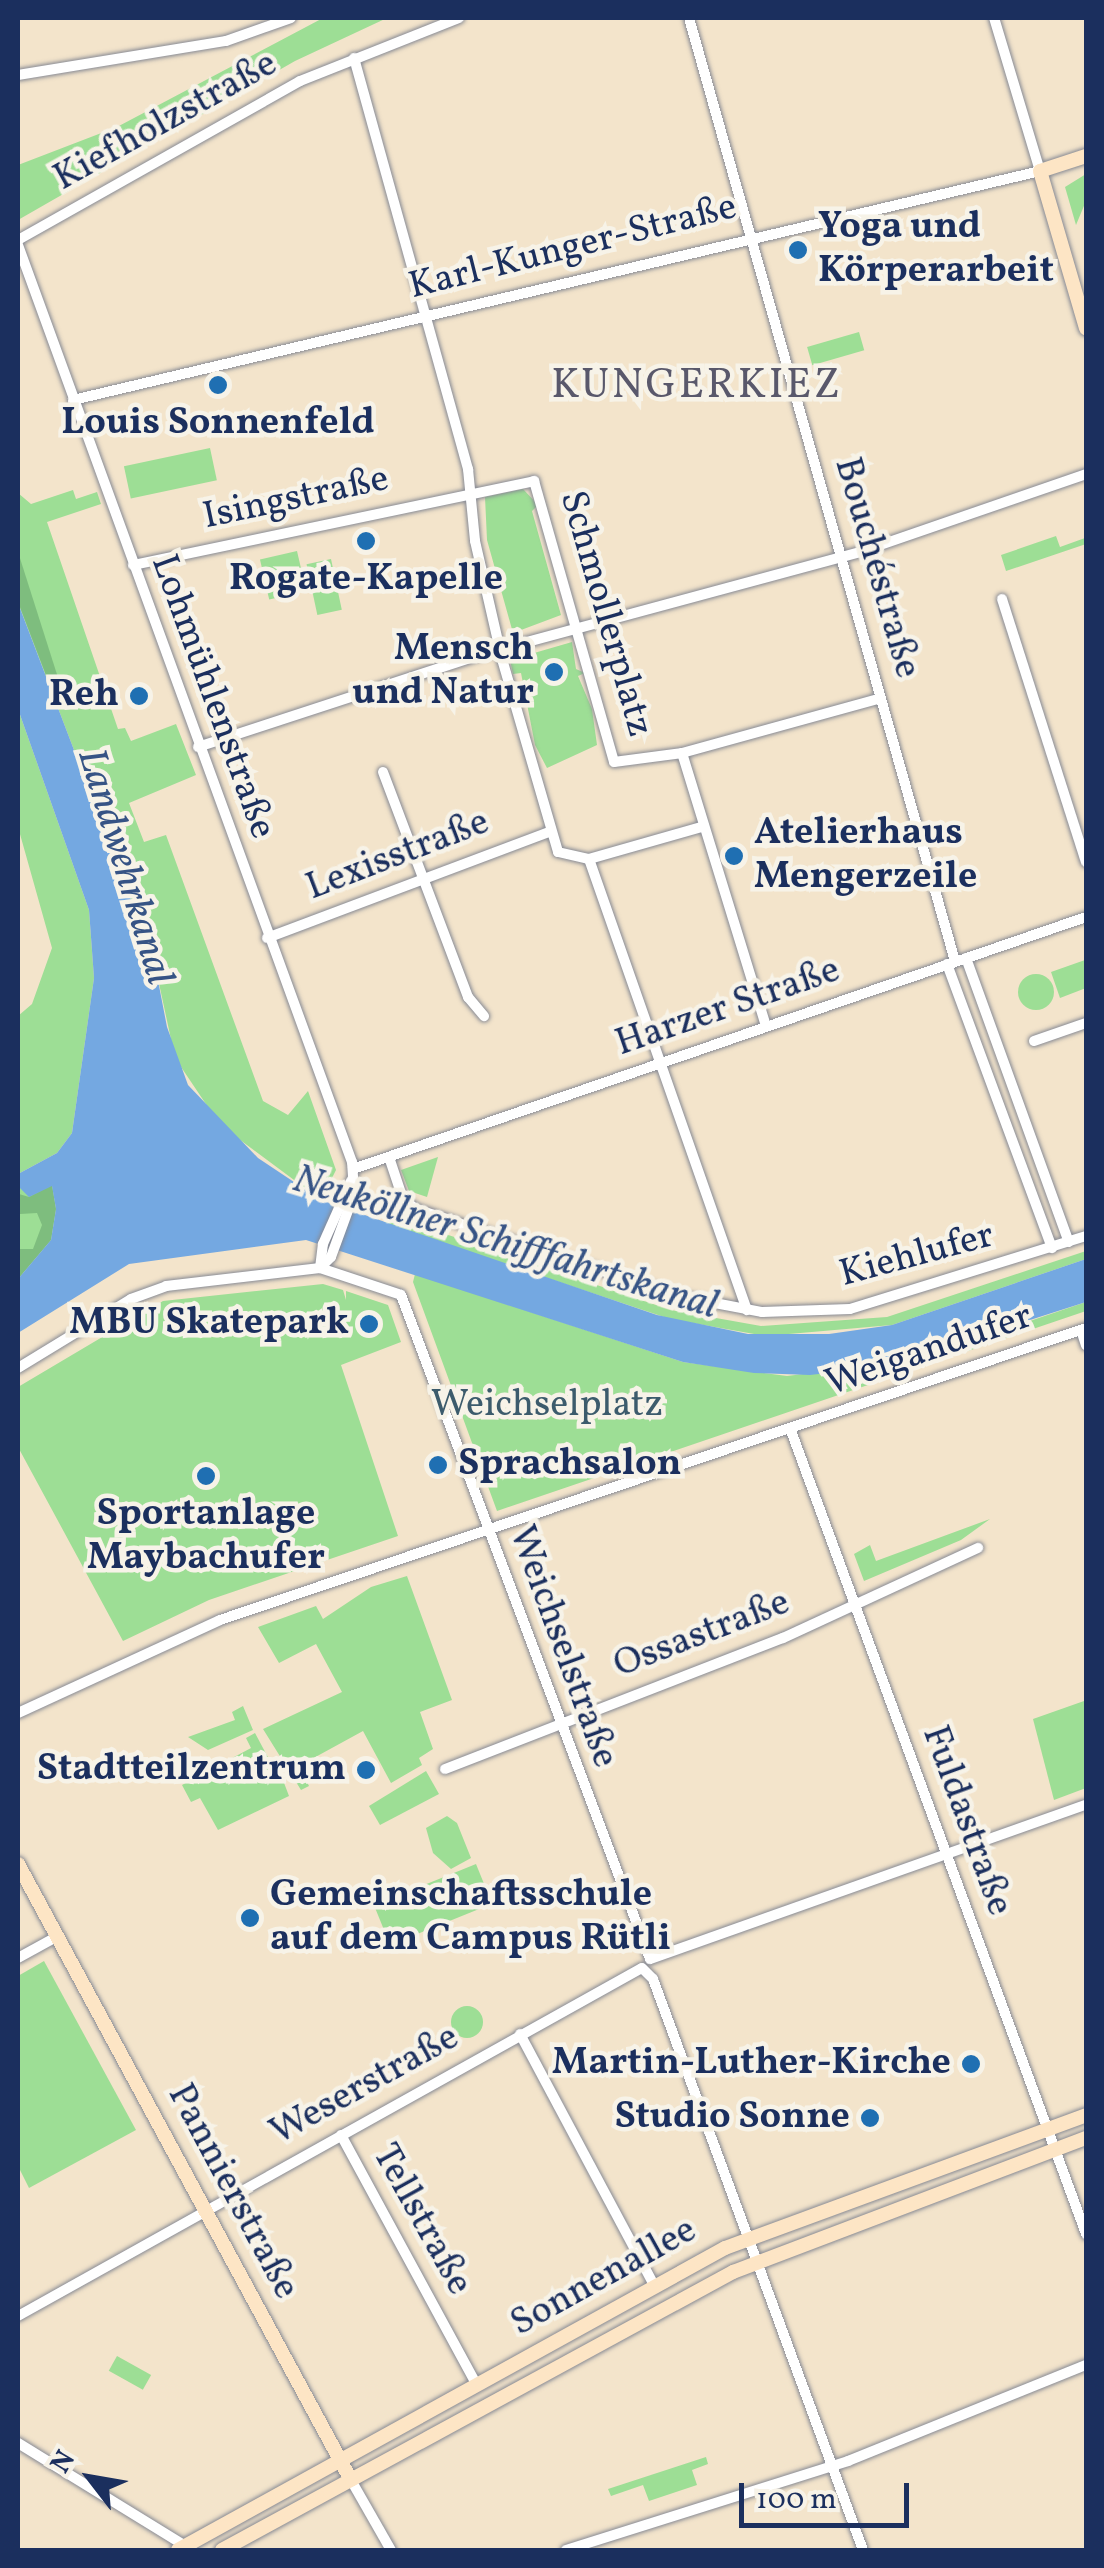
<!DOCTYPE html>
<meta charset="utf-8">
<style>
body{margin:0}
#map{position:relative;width:1104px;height:2568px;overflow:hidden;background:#f3e4cb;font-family:Vollkorn,serif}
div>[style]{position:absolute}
.green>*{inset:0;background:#9dde95;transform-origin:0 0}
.round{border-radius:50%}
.forest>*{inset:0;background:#7ebd7e}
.water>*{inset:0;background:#74a8e1}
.roads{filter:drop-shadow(0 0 2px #878a94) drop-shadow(0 0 2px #878a94)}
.street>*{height:10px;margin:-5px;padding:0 5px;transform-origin:5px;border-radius:5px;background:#fff}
.secondary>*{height:14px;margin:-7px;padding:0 7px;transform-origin:7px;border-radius:7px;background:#fde5c5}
.dots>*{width:28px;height:28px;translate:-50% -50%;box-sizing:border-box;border:5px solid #f7f3e8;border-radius:50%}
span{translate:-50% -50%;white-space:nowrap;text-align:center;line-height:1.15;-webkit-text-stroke:9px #f7f3e8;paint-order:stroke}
.street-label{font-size:38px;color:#1b2f5e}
.poi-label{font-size:38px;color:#1b2f5e;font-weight:700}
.left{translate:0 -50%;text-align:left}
.right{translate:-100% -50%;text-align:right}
.park-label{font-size:38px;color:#3c5b6c}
.water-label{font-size:40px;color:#365385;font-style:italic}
.quarter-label{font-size:42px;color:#59586b;letter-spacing:2.5px}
.frame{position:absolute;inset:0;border:20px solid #1b2f5e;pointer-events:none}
.north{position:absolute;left:40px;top:2428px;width:100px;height:100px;-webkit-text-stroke:8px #f7f3e8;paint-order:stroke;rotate:301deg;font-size:28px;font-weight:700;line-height:40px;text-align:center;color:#1b2f5e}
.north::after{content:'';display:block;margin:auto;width:35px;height:45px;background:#1b2f5e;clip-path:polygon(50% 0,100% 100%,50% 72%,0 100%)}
.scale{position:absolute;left:739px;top:2483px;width:170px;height:45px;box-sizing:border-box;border:5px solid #1b2f5e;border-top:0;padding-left:12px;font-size:30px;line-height:35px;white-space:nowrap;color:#1b2f5e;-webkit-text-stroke:8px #f7f3e8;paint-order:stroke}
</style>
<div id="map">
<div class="green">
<i style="clip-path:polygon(323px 18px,387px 18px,295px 61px,18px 220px,18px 165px,117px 127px)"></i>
<i style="clip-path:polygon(1086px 174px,1086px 201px,1076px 225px,1065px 187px)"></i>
<i style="left:859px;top:332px;width:19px;height:54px;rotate:74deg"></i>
<i style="left:210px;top:448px;width:33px;height:88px;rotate:78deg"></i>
<i style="clip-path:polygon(523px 489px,538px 505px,532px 511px,561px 615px,513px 633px,487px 540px,485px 497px)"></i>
<i style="clip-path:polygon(73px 490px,76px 499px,97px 492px,101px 504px,47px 522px,118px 729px,125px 728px,131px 741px,176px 724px,196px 775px,129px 803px,144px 842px,166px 835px,263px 1101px,288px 1115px,308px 1091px,336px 1170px,321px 1200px,220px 1125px,175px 1058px,154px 960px,18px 603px,18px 493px,31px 504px)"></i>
<i style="clip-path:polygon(1086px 526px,1086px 544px,1006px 571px,1001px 555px,1056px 536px,1060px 547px,1085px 538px)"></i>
<i style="left:297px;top:551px;width:41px;height:38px;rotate:77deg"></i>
<i style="left:331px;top:559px;width:52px;height:25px;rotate:78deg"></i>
<i style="clip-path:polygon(572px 642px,576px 669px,585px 673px,578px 676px,592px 709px,597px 745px,547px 768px,535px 745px,521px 673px,513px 674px,510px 660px)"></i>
<i style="clip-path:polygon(18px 709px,89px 910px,94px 978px,72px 1133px,57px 1153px,18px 1174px,18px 1016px,32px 1004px,52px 948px,18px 827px)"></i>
<i style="clip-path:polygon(1085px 960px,1086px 988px,1060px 998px,1051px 972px)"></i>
<i class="round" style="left:1018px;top:974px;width:36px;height:36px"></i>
<i style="clip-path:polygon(438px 1157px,427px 1197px,409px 1191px,401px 1170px)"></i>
<i style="clip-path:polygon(52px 1185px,56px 1209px,51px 1240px,18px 1279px,18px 1186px)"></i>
<i style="clip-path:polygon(386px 1214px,671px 1310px,761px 1326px,887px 1317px,1086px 1251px,1086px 1259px,892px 1325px,766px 1336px,670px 1319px,385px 1224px)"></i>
<i style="clip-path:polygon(415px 1274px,683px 1362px,787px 1376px,915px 1360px,1086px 1302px,1086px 1311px,497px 1511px,413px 1282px)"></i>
<i style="clip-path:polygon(323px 1284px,343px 1290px,346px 1300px,346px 1291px,388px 1305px,401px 1342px,341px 1365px,398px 1536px,209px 1600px,123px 1641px,18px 1447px,18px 1387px,163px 1301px)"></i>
<i style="clip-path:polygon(990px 1519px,961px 1540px,864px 1581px,854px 1554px,870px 1545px,876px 1561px)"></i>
<i style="clip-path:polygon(407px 1576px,452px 1700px,420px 1712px,433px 1749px,419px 1758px,422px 1765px,391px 1783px,363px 1731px,299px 1766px,309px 1786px,301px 1790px,263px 1729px,342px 1692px,316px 1644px,279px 1663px,258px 1627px,316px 1606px,323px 1619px,371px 1587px)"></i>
<i style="clip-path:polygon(1084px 1701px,1086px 1788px,1054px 1800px,1033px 1719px)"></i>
<i style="clip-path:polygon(243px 1706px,253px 1730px,208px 1750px,188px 1737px,235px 1720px,232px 1712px)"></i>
<i style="clip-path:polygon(255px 1733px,271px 1763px,262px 1768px,278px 1767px,289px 1796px,218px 1830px,200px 1798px,191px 1802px,182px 1785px,251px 1748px,246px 1738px)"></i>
<i style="clip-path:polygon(426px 1771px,439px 1794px,380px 1825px,369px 1806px)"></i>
<i style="clip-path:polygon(447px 1816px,457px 1823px,471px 1858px,451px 1869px,433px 1853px,426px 1828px)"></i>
<i style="left:476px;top:1864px;width:43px;height:110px;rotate:68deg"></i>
<i style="clip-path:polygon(44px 1961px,136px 2130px,29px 2188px,18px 2166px,18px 1976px)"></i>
<i class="round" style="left:451px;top:2006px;width:32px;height:32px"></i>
<i style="left:117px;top:2356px;width:39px;height:17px;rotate:29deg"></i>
<i style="clip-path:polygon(706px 2457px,708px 2464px,692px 2470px,697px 2485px,649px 2501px,643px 2485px,611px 2496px,608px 2489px)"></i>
</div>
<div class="forest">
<i style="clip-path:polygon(18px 552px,61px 687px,54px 696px,18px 602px)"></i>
<i style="clip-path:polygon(52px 1185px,56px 1209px,51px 1240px,18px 1279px,18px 1249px,33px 1249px,42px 1225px,37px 1213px,20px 1214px,19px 1194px,29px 1197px)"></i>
</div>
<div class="water">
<i style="clip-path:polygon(18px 603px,154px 960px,167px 1027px,188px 1085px,258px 1158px,321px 1200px,657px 1315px,748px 1334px,829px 1334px,892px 1325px,1086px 1259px,1086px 1302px,887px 1366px,810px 1375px,754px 1373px,683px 1362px,306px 1240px,129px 1264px,18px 1333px,18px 1279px,51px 1240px,56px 1209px,52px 1186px,29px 1197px,18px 1186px,18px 1174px,57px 1153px,72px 1133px,94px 978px,89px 910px,18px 709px)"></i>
</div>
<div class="roads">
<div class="street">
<i style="left:689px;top:18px;width:980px;rotate:74.25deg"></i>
<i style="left:354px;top:58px;width:427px;rotate:74.5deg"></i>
<i style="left:468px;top:469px;width:72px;rotate:84.4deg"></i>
<i style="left:475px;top:541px;width:121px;rotate:77.1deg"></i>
<i style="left:502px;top:659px;width:201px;rotate:73.8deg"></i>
<i style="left:558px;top:852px;width:32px;rotate:13deg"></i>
<i style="left:589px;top:859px;width:116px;rotate:-15.9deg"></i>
<i style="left:18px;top:75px;width:211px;rotate:-9.3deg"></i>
<i style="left:226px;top:41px;width:69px;rotate:-19.5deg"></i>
<i style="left:18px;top:240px;width:324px;rotate:-29.4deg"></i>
<i style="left:300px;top:81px;width:171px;rotate:-21.6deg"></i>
<i style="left:18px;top:245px;width:976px;rotate:69.99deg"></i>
<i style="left:352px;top:1162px;width:32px;rotate:86deg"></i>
<i style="left:354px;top:1194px;width:67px;rotate:110.1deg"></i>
<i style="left:331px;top:1257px;width:16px;rotate:135deg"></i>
<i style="left:73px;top:400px;width:994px;rotate:-13.32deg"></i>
<i style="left:1040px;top:171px;width:160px;rotate:-106.7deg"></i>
<i style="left:133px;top:565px;width:410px;rotate:-11.8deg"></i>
<i style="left:534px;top:481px;width:292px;rotate:74.1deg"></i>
<i style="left:614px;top:762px;width:69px;rotate:-7.5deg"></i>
<i style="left:682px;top:753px;width:206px;rotate:-15.4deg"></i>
<i style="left:1002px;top:599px;width:276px;rotate:72.3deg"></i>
<i style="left:198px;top:747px;width:303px;rotate:-18.1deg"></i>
<i style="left:486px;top:653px;width:387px;rotate:-15.1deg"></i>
<i style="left:860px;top:552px;width:239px;rotate:-19deg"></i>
<i style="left:682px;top:753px;width:286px;rotate:72.9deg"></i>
<i style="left:383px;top:772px;width:241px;rotate:69.3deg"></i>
<i style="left:468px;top:997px;width:25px;rotate:50deg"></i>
<i style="left:589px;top:859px;width:478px;rotate:70.7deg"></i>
<i style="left:267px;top:938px;width:303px;rotate:-20.6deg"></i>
<i style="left:966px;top:958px;width:302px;rotate:70.1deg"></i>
<i style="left:947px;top:964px;width:303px;rotate:69.7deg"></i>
<i style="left:1034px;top:1041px;width:55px;rotate:-19.1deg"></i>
<i style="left:389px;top:1157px;width:44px;rotate:71.6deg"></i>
<i style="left:403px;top:1199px;width:16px;rotate:38deg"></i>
<i style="left:416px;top:1209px;width:276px;rotate:18.4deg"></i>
<i style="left:678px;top:1296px;width:86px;rotate:10.8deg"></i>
<i style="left:762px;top:1312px;width:88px;rotate:-2deg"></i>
<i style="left:850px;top:1309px;width:247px;rotate:-17.2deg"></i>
<i style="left:353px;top:1169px;width:775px;rotate:-18.97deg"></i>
<i style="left:320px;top:1268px;width:24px;rotate:-83deg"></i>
<i style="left:323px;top:1244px;width:69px;rotate:-66deg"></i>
<i style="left:1081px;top:1330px;width:16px;rotate:72deg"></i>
<i style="left:18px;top:1368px;width:132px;rotate:-31.4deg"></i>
<i style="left:131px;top:1299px;width:37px;rotate:-20deg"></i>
<i style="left:166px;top:1286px;width:155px;rotate:-6.7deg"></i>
<i style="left:320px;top:1268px;width:85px;rotate:18.4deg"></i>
<i style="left:401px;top:1295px;width:709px;rotate:69.44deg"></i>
<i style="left:650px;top:1959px;width:462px;rotate:-19.5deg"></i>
<i style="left:790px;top:1428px;width:859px;rotate:69.83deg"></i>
<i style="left:18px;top:1713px;width:222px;rotate:-24.7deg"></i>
<i style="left:220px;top:1620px;width:914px;rotate:-18.63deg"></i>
<i style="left:445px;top:1769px;width:362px;rotate:-21.2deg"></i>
<i style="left:783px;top:1638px;width:215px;rotate:-24.8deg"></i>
<i style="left:18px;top:1958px;width:43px;rotate:-28.9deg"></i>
<i style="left:520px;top:2034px;width:287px;rotate:61.9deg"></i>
<i style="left:341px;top:2135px;width:285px;rotate:61.5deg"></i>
<i style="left:18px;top:2316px;width:714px;rotate:-29.15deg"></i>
<i style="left:642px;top:1968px;width:16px;rotate:45deg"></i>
<i style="left:653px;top:1979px;width:608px;rotate:69.81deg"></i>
<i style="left:18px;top:2443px;width:204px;rotate:31.6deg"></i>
<i style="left:351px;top:2480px;width:81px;rotate:60.3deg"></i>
<i style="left:566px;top:2550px;width:296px;rotate:-17.5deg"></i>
<i style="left:848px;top:2461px;width:257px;rotate:-22deg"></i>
</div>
<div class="secondary">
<i style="left:1086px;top:156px;width:48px;rotate:161.9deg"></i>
<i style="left:1040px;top:171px;width:164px;rotate:73.7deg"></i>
<i style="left:18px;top:1864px;width:700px;rotate:61.61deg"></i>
<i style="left:178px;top:2550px;width:625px;rotate:-28.9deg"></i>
<i style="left:725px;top:2248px;width:385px;rotate:-20.2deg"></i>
<i style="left:222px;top:2550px;width:582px;rotate:-28.55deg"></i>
<i style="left:733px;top:2272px;width:378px;rotate:-20.8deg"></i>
</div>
</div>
<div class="dots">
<i style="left:798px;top:250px;background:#1f6fb2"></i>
<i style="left:218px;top:385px;background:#1f6fb2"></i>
<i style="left:366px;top:541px;background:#1f6fb2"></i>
<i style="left:554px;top:672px;background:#1f6fb2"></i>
<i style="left:139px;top:696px;background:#1f6fb2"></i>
<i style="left:734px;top:856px;background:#1f6fb2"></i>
<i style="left:369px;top:1324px;background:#1f6fb2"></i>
<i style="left:438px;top:1465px;background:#1f6fb2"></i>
<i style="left:206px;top:1476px;background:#1f6fb2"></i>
<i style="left:366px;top:1770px;background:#1f6fb2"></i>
<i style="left:250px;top:1918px;background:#1f6fb2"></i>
<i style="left:971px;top:2064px;background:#1f6fb2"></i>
<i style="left:870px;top:2118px;background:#1f6fb2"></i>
</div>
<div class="street-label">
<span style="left:166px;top:122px;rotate:-29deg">Kiefholzstraße</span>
<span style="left:573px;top:248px;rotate:-14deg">Karl-Kunger-Straße</span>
<span style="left:296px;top:499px;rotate:-12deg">Isingstraße</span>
<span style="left:876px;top:568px;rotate:74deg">Bouchéstraße</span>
<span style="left:605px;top:614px;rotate:74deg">Schmollerplatz</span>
<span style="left:212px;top:697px;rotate:70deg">Lohmühlenstraße</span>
<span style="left:398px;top:856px;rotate:-21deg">Lexisstraße</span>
<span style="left:728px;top:1008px;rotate:-19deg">Harzer Straße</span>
<span style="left:917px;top:1256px;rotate:-15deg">Kiehlufer</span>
<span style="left:929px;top:1351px;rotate:-19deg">Weigandufer</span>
<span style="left:702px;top:1635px;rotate:-21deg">Ossastraße</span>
<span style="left:562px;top:1647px;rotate:70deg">Weichselstraße</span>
<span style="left:966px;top:1821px;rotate:70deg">Fuldastraße</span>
<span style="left:365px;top:2086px;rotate:-29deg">Weserstraße</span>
<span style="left:232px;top:2192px;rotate:62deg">Pannierstraße</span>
<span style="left:421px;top:2220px;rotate:61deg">Tellstraße</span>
<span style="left:604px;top:2278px;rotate:-29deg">Sonnenallee</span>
</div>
<div class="poi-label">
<span class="left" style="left:818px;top:250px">Yoga und<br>Körperarbeit</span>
<span style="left:218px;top:424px">Louis Sonnenfeld</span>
<span style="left:366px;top:580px">Rogate-Kapelle</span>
<span class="right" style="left:534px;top:672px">Mensch<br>und Natur</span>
<span class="right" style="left:119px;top:696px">Reh</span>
<span class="left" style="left:754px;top:856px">Atelierhaus<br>Mengerzeile</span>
<span class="right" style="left:349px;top:1324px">MBU Skatepark</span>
<span class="left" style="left:458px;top:1465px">Sprachsalon</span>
<span style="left:206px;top:1537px">Sportanlage<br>Maybachufer</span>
<span class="right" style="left:346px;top:1770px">Stadtteilzentrum</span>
<span class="left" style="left:270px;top:1918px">Gemeinschaftsschule<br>auf dem Campus Rütli</span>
<span class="right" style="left:951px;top:2064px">Martin-Luther-Kirche</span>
<span class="right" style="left:850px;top:2118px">Studio Sonne</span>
</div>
<div class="park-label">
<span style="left:547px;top:1406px">Weichselplatz</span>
</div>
<div class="water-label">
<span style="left:124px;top:867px;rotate:73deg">Landwehrkanal</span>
<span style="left:505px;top:1244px;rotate:17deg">Neuköllner Schifffahrtskanal</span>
</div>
<div class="quarter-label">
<span style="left:697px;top:387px">KUNGERKIEZ</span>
</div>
<div class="frame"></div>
<div class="north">N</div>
<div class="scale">100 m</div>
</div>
